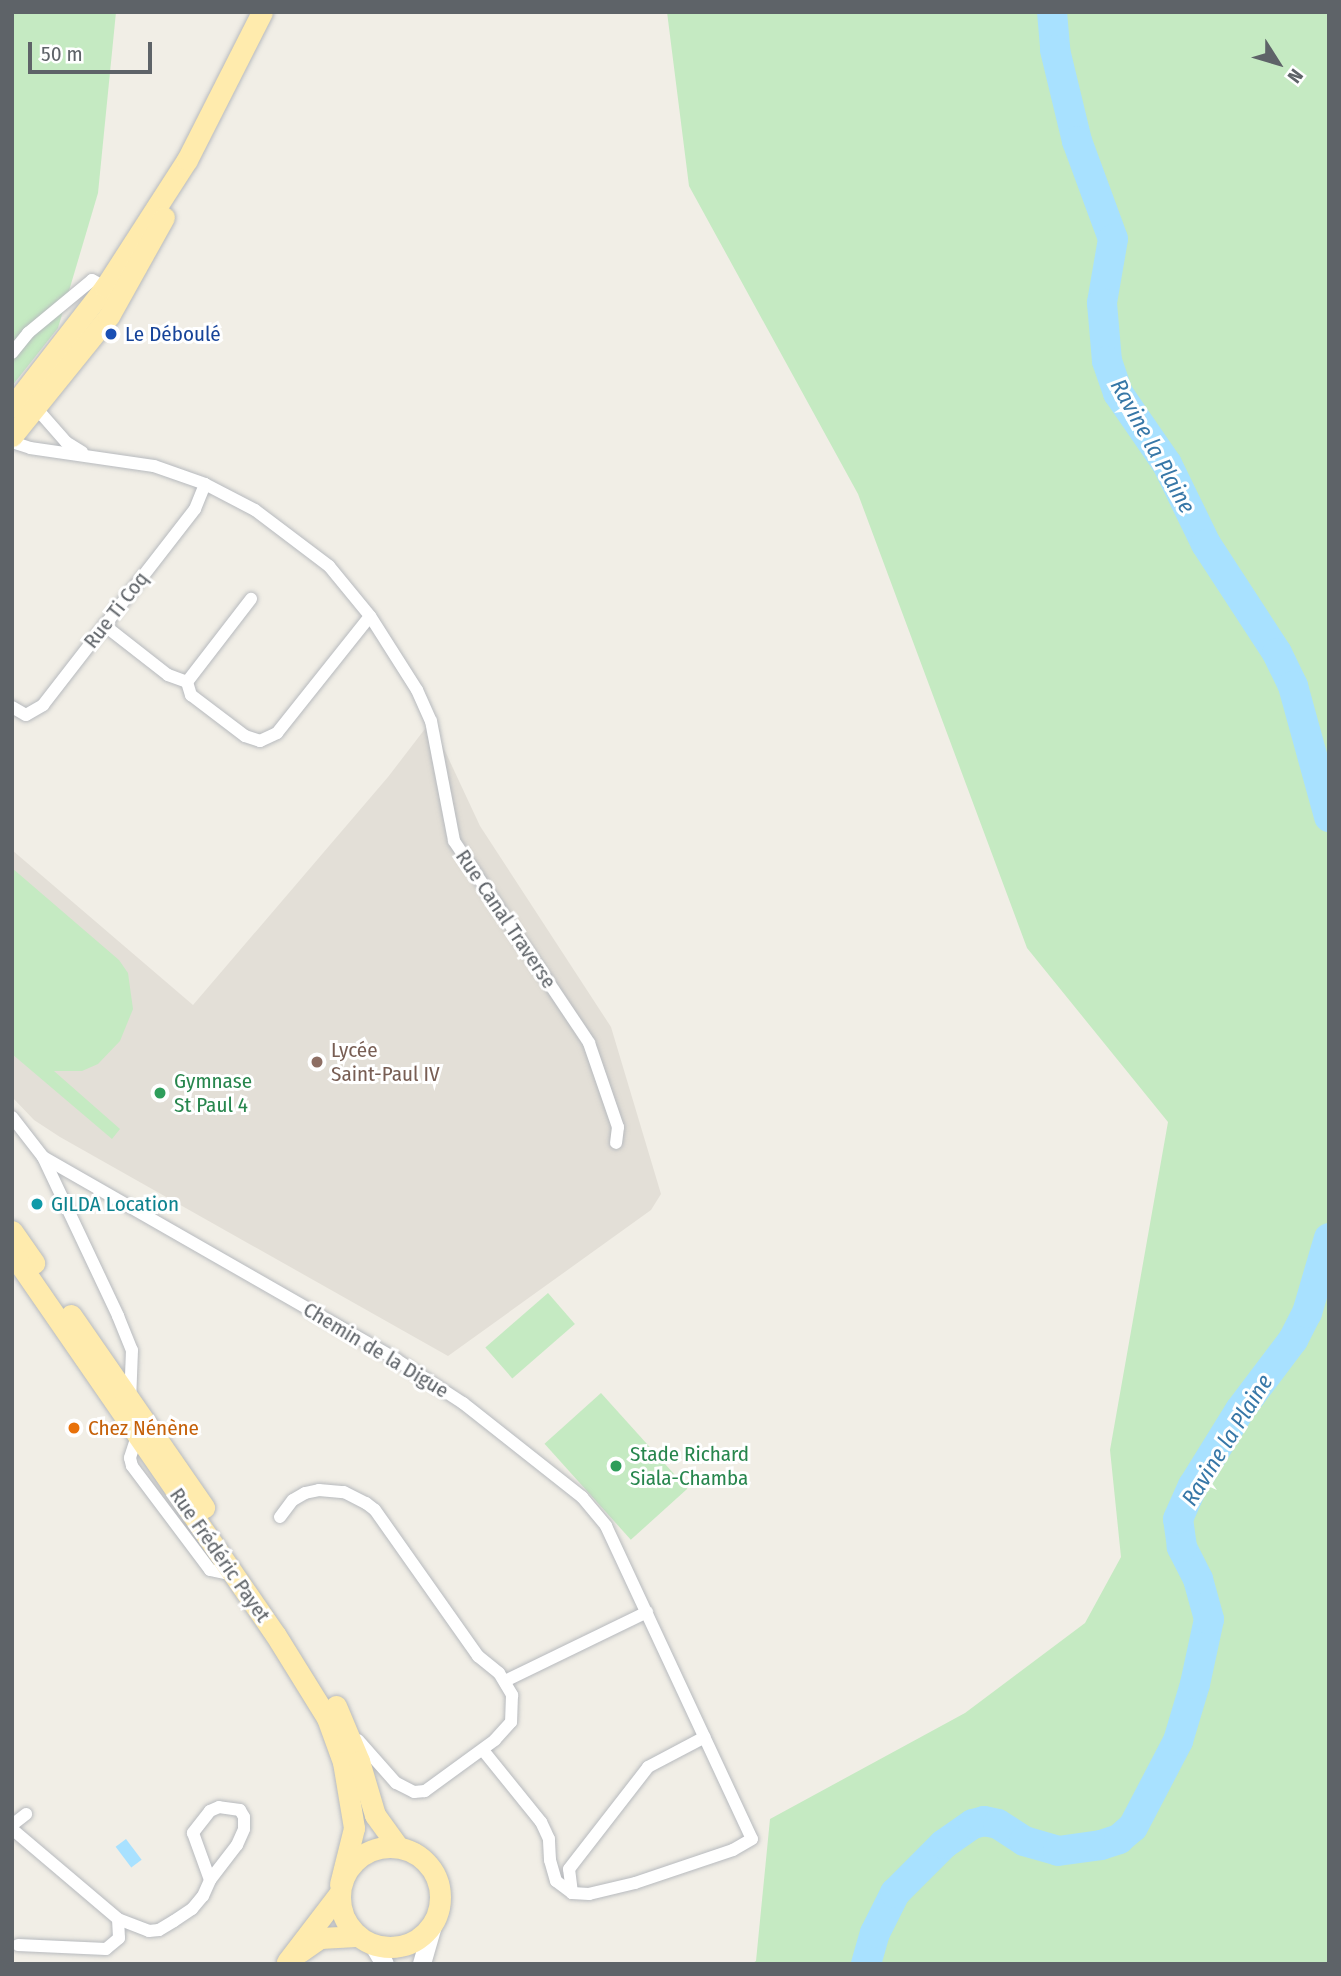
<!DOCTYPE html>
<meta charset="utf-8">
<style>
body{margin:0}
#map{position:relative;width:1341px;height:1976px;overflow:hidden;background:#f1eee6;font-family:"Fira Sans Condensed",sans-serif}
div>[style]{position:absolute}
.education>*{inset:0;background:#e3dfd7}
.green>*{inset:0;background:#c5eac2;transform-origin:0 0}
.water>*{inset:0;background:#a8e1ff;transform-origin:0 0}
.river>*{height:30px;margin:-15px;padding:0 15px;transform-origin:15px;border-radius:15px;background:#a8e1ff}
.roads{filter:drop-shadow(0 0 2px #b7babe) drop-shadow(0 0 2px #b7babe)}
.minor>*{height:12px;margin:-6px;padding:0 6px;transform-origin:6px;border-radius:6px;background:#fff}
.secondary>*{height:18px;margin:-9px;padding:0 9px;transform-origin:9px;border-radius:9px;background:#fff}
.primary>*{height:21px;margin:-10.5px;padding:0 10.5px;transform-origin:10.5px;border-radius:10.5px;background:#ffebad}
.primary>.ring{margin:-10.5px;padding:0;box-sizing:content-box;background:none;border:21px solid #ffebad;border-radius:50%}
.dots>*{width:19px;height:19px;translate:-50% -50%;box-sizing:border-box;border:4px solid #fff;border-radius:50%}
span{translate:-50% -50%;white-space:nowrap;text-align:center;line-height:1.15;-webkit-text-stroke:6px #fff;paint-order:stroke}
.transit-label{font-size:21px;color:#164399}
.left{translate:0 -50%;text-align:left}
.street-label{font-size:21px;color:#5e6368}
.education-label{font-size:21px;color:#785e54}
.leisure-label{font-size:21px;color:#27864d}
.culture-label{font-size:21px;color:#0d838f}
.food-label{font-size:21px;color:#c56008}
.water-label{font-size:23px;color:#3777a7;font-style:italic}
.frame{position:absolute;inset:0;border:14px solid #5e6368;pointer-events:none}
.north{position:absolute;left:1243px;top:28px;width:70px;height:70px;-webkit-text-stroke:5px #fff;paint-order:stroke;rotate:127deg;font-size:19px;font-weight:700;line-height:28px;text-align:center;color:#5e6368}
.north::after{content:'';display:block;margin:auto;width:24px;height:32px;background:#5e6368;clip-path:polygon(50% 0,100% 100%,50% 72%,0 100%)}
.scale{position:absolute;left:28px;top:42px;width:124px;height:32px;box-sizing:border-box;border:4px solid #5e6368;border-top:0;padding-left:9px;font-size:21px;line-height:24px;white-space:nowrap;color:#5e6368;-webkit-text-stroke:5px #fff;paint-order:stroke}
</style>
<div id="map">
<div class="education">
<i style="clip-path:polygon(431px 721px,480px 826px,611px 1027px,661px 1194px,651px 1210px,448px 1356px,60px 1137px,34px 1120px,12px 1097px,12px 850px,193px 1005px,388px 777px)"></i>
</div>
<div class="green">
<i style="clip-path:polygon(12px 12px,116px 12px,98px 193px,58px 328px,12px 386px)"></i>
<i style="clip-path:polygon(667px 12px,1329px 12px,1329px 1964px,751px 1964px,756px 1961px,770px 1819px,965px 1713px,1085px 1623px,1121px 1557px,1110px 1450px,1168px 1122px,1027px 948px,858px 494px,689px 186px)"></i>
<i style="clip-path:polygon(12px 868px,119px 960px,128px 973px,133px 1009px,120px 1041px,98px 1064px,82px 1071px,54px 1071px,120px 1129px,112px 1139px,12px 1054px)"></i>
<i style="left:548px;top:1293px;width:41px;height:83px;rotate:49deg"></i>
<i style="left:601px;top:1393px;width:129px;height:76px;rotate:48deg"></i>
</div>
<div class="water">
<i style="left:126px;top:1839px;width:26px;height:13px;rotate:53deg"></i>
</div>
<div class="river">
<i style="left:1052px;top:12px;width:38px;rotate:85deg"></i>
<i style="left:1055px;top:50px;width:94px;rotate:76.4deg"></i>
<i style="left:1077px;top:141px;width:104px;rotate:69.8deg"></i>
<i style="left:1113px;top:239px;width:65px;rotate:99.8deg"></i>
<i style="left:1102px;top:303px;width:58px;rotate:85.1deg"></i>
<i style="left:1107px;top:361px;width:34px;rotate:71deg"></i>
<i style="left:1118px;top:393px;width:86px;rotate:55.4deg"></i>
<i style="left:1167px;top:464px;width:89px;rotate:64deg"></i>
<i style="left:1206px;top:544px;width:130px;rotate:56.9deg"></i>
<i style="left:1277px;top:653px;width:37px;rotate:64deg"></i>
<i style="left:1293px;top:686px;width:136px;rotate:74.6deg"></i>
<i style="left:866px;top:1964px;width:32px;rotate:-74deg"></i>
<i style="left:875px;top:1933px;width:45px;rotate:-63.4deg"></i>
<i style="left:895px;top:1893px;width:69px;rotate:-45deg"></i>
<i style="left:944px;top:1844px;width:35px;rotate:-35deg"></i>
<i style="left:973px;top:1824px;width:11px;rotate:-15deg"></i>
<i style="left:984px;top:1821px;width:14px;rotate:12deg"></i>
<i style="left:998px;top:1824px;width:31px;rotate:33deg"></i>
<i style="left:1024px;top:1841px;width:35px;rotate:16deg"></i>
<i style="left:1058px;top:1851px;width:43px;rotate:-7.9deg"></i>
<i style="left:1101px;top:1845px;width:19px;rotate:-18deg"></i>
<i style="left:1119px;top:1839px;width:18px;rotate:-41deg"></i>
<i style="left:1133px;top:1827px;width:97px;rotate:-62.4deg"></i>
<i style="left:1178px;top:1741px;width:59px;rotate:-73.4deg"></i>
<i style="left:1195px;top:1684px;width:66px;rotate:-77.8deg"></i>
<i style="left:1209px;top:1619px;width:41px;rotate:-105.4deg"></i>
<i style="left:1198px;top:1579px;width:36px;rotate:-117deg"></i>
<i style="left:1182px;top:1547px;width:28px;rotate:-98deg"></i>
<i style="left:1178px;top:1519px;width:36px;rotate:-66deg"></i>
<i style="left:1193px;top:1486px;width:89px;rotate:-58.3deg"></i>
<i style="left:1240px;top:1410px;width:88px;rotate:-52.9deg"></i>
<i style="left:1293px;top:1340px;width:30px;rotate:-63deg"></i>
<i style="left:1307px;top:1313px;width:78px;rotate:-73.7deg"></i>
</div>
<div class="roads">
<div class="minor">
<i style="left:12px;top:353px;width:26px;rotate:-51deg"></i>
<i style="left:28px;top:333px;width:83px;rotate:-39.6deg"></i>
<i style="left:92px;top:280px;width:15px;rotate:28deg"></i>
<i style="left:31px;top:409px;width:6px"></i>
<i style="left:37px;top:409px;width:44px;rotate:48.7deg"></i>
<i style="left:66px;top:442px;width:19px;rotate:32deg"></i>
<i style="left:12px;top:442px;width:19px;rotate:18deg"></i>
<i style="left:30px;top:448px;width:125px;rotate:8.3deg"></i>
<i style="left:154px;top:466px;width:54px;rotate:19.4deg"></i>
<i style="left:205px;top:484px;width:56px;rotate:27.5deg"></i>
<i style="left:255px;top:510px;width:93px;rotate:37.1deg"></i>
<i style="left:329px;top:566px;width:65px;rotate:50.6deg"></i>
<i style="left:370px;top:616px;width:88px;rotate:57.6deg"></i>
<i style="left:417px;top:690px;width:34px;rotate:66deg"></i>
<i style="left:431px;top:721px;width:122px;rotate:79.1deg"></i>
<i style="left:454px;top:841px;width:243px;rotate:56.2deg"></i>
<i style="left:589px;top:1043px;width:89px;rotate:71deg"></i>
<i style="left:618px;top:1127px;width:16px;rotate:97deg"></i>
<i style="left:104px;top:625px;width:81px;rotate:38deg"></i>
<i style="left:168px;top:675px;width:20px;rotate:20deg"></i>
<i style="left:187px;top:682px;width:14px;rotate:73deg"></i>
<i style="left:191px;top:695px;width:68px;rotate:37.2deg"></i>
<i style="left:245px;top:736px;width:16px;rotate:18deg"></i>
<i style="left:260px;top:741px;width:19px;rotate:-25deg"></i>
<i style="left:277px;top:733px;width:149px;rotate:-51.5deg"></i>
<i style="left:187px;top:682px;width:105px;rotate:-52.4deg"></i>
<i style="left:12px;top:707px;width:16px;rotate:30deg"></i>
<i style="left:26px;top:715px;width:20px;rotate:-30deg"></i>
<i style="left:43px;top:705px;width:248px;rotate:-52.2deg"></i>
<i style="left:195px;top:509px;width:27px;rotate:-68deg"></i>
<i style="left:12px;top:1117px;width:51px;rotate:52.2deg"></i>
<i style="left:43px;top:1157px;width:176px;rotate:64.7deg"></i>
<i style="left:118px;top:1316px;width:37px;rotate:68deg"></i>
<i style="left:132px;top:1350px;width:51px;rotate:92.2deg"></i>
<i style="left:43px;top:1157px;width:408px;rotate:29.8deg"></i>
<i style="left:397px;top:1360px;width:79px;rotate:33.1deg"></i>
<i style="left:463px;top:1403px;width:152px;rotate:38.3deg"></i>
<i style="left:582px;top:1497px;width:38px;rotate:50deg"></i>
<i style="left:606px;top:1526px;width:345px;rotate:65deg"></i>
<i style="left:752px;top:1839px;width:22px;rotate:150deg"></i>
<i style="left:733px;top:1850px;width:103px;rotate:161.4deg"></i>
<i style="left:635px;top:1883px;width:47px;rotate:166.6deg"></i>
<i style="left:589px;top:1894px;width:17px;rotate:-177deg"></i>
<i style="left:572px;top:1893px;width:20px;rotate:-143deg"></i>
<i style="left:556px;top:1881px;width:22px;rotate:-106deg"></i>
<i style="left:550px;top:1860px;width:21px;rotate:-93deg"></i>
<i style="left:549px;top:1839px;width:19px;rotate:-115deg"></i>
<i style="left:541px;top:1822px;width:92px;rotate:-128.9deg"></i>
<i style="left:137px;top:1436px;width:23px;rotate:108deg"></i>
<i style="left:130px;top:1458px;width:8px;rotate:76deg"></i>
<i style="left:132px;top:1466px;width:130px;rotate:53.1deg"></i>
<i style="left:210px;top:1570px;width:25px;rotate:12deg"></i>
<i style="left:280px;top:1517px;width:21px;rotate:-53deg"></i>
<i style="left:293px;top:1500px;width:14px;rotate:-30deg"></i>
<i style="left:305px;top:1493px;width:14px;rotate:-12deg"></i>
<i style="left:319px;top:1490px;width:25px;rotate:5deg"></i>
<i style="left:344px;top:1492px;width:25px;rotate:27deg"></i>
<i style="left:366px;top:1503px;width:11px;rotate:38deg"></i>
<i style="left:375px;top:1510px;width:179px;rotate:54.8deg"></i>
<i style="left:478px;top:1656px;width:27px;rotate:39deg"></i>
<i style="left:499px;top:1673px;width:26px;rotate:59deg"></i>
<i style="left:512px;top:1695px;width:27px;rotate:92deg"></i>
<i style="left:511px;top:1722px;width:24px;rotate:132deg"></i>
<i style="left:495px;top:1740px;width:87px;rotate:143.9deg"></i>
<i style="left:425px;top:1791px;width:11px;rotate:175deg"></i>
<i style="left:414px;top:1792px;width:20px;rotate:-153deg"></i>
<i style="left:396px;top:1783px;width:57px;rotate:-131.5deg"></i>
<i style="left:505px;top:1681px;width:158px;rotate:-25.9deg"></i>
<i style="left:12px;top:1825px;width:18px;rotate:-38deg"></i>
<i style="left:12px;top:1829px;width:139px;rotate:40.3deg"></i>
<i style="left:118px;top:1919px;width:33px;rotate:21deg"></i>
<i style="left:149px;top:1931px;width:10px;rotate:-6deg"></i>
<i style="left:159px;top:1930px;width:17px;rotate:-31deg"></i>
<i style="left:174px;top:1921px;width:22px;rotate:-34deg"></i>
<i style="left:192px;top:1909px;width:17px;rotate:-50deg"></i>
<i style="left:203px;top:1896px;width:17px;rotate:-66deg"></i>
<i style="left:210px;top:1880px;width:44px;rotate:-52.4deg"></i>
<i style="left:237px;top:1845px;width:17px;rotate:-66deg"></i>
<i style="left:244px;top:1829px;width:12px;rotate:-90deg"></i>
<i style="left:244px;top:1817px;width:8px;rotate:-120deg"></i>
<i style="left:240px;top:1810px;width:21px;rotate:-172deg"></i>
<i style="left:219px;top:1807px;width:10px;rotate:156deg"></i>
<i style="left:210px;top:1811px;width:28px;rotate:128deg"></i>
<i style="left:193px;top:1833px;width:50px;rotate:70.1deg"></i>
<i style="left:572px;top:1893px;width:24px;rotate:-97deg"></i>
<i style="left:569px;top:1869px;width:129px;rotate:-52.2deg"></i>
<i style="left:648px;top:1767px;width:64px;rotate:-27.8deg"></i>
<i style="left:18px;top:1945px;width:88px;rotate:2.6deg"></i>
<i style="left:106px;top:1949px;width:17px;rotate:-40deg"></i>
<i style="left:119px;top:1938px;width:19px;rotate:-93deg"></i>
</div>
<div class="secondary">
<i style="left:374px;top:1946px;width:21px;rotate:59deg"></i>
<i style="left:422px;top:1964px;width:47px;rotate:-73.9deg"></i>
</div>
<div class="primary">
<i style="left:12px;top:407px;width:152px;rotate:-52.2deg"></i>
<i style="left:105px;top:287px;width:151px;rotate:-57.2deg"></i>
<i style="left:187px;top:160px;width:166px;rotate:-63.1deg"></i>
<i style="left:12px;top:436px;width:154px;rotate:-51.1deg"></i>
<i style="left:109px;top:316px;width:113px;rotate:-60.9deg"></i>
<i style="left:12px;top:1231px;width:39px;rotate:55deg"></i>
<i style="left:12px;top:1253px;width:463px;rotate:55.4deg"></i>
<i style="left:275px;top:1634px;width:99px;rotate:58.2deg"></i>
<i style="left:327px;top:1718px;width:47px;rotate:70deg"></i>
<i style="left:343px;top:1762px;width:67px;rotate:80.5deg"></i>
<i style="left:354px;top:1828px;width:58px;rotate:104deg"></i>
<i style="left:71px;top:1315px;width:234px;rotate:55.3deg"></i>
<i style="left:336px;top:1706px;width:60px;rotate:67.3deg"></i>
<i style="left:359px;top:1761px;width:56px;rotate:73.5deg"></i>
<i style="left:375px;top:1815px;width:39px;rotate:54deg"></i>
<i class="ring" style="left:340px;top:1847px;width:79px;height:79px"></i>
<i style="left:300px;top:1952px;width:24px;rotate:-35deg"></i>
<i style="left:320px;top:1938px;width:36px;rotate:-3deg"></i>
<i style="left:287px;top:1962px;width:86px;rotate:-52.6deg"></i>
</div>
</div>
<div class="dots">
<i style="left:111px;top:334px;background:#1a4fb4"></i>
<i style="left:317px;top:1062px;background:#8d6e63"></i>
<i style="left:160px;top:1093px;background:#2e9e5b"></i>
<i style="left:37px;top:1204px;background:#0f9aa8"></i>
<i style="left:74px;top:1428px;background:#e8710a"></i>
<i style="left:616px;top:1466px;background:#2e9e5b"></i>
</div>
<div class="transit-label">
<span class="left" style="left:125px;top:334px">Le Déboulé</span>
</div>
<div class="street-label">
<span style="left:116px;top:610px;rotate:-52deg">Rue Ti Coq</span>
<span style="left:506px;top:919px;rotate:56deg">Rue Canal Traverse</span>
<span style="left:376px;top:1350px;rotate:31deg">Chemin de la Digue</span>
<span style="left:220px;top:1555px;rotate:55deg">Rue Frédéric Payet</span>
</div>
<div class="education-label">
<span class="left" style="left:331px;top:1062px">Lycée<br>Saint-Paul IV</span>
</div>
<div class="leisure-label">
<span class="left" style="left:174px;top:1093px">Gymnase<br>St Paul 4</span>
<span class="left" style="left:630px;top:1466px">Stade Richard<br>Siala-Chamba</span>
</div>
<div class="culture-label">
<span class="left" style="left:51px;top:1204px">GILDA Location</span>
</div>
<div class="food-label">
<span class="left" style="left:88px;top:1428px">Chez Nénène</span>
</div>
<div class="water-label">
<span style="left:1153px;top:446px;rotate:61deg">Ravine la Plaine</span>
<span style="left:1227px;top:1440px;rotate:-58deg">Ravine la Plaine</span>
</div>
<div class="frame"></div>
<div class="north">N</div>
<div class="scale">50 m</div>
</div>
